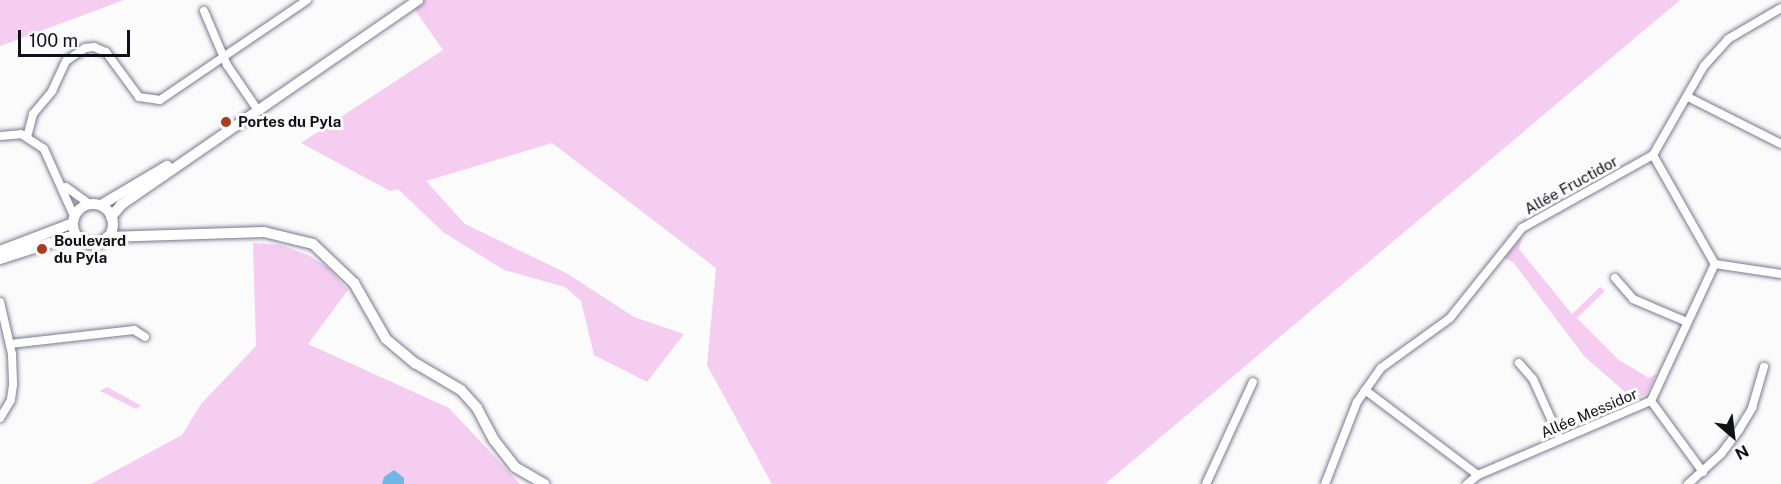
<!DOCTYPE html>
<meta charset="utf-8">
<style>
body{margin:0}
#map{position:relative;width:1781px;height:484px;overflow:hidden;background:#fbfbfb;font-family:"Public Sans",sans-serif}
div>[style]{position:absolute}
.green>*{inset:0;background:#f5cdf1}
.water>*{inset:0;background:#71b6e7}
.roads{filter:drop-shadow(0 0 2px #797991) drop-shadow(0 0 2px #797991)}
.minor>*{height:8px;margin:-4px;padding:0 4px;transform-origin:4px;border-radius:4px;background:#fff}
.secondary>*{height:10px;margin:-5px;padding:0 5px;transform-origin:5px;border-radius:5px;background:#fff}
.secondary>.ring{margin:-5px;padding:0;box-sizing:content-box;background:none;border:10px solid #fff;border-radius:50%}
.dots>*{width:16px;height:16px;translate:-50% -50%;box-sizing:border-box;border:3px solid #fbfbfb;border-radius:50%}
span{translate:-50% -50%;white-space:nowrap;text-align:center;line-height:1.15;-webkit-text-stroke:6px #fbfbfb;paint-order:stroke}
.poi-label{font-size:15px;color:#101019;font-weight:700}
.left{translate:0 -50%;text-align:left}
.street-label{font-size:15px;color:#101019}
.north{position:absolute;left:1703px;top:406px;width:60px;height:60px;-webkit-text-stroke:4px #fbfbfb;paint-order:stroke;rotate:152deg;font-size:16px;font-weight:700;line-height:24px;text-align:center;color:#101019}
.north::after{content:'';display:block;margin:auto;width:21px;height:27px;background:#101019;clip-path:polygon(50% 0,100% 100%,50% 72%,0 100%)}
.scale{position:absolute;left:18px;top:30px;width:112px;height:27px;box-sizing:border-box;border:3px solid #101019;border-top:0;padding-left:8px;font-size:18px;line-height:21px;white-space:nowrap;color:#101019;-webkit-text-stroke:4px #fbfbfb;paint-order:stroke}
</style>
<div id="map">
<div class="green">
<i style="clip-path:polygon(0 0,124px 0,0 46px)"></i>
<i style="clip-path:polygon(408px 0,1680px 0,1105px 484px,772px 484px,707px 365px,716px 268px,552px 143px,426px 181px,465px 224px,568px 274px,634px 317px,684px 334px,647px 382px,594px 355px,581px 301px,565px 287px,504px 270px,443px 232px,398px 189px,390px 191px,301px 143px,443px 50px)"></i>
<i style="clip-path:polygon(1522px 237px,1519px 249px,1572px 314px,1600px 287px,1605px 291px,1577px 318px,1619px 360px,1649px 378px,1657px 374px,1646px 394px,1623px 403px,1625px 392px,1584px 356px,1513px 262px,1504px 258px)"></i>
<i style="clip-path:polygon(253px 243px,281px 245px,308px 255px,328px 268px,348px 290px,308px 344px,449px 408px,520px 484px,91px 484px,182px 435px,201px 404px,256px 346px)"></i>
<i style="clip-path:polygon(107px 387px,140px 405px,141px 406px,136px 409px,100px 391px)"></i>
</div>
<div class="water">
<i style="clip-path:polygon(394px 470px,404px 478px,404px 484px,382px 484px,384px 477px)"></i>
</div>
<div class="roads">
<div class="minor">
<i style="left:204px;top:11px;width:59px;rotate:66.9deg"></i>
<i style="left:227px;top:65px;width:53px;rotate:55.7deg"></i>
<i style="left:1688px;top:97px;width:104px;rotate:26.8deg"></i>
<i style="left:0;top:136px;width:21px;rotate:-5deg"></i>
<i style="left:21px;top:134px;width:27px;rotate:33deg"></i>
<i style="left:44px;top:149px;width:73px;rotate:65.9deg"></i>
<i style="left:27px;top:137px;width:24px;rotate:-75deg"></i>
<i style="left:33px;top:114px;width:30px;rotate:-50deg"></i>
<i style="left:52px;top:91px;width:33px;rotate:-65deg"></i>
<i style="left:66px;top:61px;width:23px;rotate:-34deg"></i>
<i style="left:85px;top:48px;width:9px;rotate:-6deg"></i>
<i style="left:94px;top:47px;width:13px;rotate:23deg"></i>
<i style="left:106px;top:52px;width:56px;rotate:53.7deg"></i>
<i style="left:139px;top:97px;width:21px;rotate:8deg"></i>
<i style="left:160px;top:100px;width:178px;rotate:-34.2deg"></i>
<i style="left:1653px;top:155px;width:125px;rotate:60.4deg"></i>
<i style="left:1715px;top:264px;width:67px;rotate:8.6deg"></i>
<i style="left:66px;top:187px;width:29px;rotate:36deg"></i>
<i style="left:1615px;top:278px;width:28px;rotate:49deg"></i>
<i style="left:1633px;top:299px;width:59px;rotate:23.1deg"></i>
<i style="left:0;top:302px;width:53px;rotate:77deg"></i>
<i style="left:12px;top:354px;width:31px;rotate:88deg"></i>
<i style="left:13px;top:385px;width:15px;rotate:98deg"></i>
<i style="left:11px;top:400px;width:21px;rotate:121deg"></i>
<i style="left:10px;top:344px;width:125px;rotate:-6.4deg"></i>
<i style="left:134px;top:330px;width:13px;rotate:32deg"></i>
<i style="left:1519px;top:363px;width:21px;rotate:49deg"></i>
<i style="left:1533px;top:379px;width:66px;rotate:65.8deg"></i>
<i style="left:1365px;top:390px;width:141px;rotate:37deg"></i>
<i style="left:1651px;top:401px;width:88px;rotate:53.8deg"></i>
<i style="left:1206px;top:484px;width:112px;rotate:-65.3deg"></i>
<i style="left:1325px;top:484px;width:88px;rotate:-68.7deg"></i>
<i style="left:1357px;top:402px;width:42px;rotate:-54.8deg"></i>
<i style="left:1381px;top:368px;width:85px;rotate:-35.9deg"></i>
<i style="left:1450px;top:318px;width:115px;rotate:-51.3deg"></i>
<i style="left:1522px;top:228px;width:150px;rotate:-29.1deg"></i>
<i style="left:1653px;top:155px;width:103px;rotate:-60.2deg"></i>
<i style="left:1704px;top:66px;width:36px;rotate:-48deg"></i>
<i style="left:1728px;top:39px;width:61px;rotate:-30.3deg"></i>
<i style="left:1467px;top:484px;width:14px;rotate:-39deg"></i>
<i style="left:1478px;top:475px;width:188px;rotate:-23.2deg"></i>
<i style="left:1651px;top:401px;width:151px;rotate:-65deg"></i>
<i style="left:1688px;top:484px;width:45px;rotate:-42.3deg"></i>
<i style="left:1721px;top:454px;width:30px;rotate:-53deg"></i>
<i style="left:1739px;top:430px;width:26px;rotate:-59deg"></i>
<i style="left:1752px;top:408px;width:43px;rotate:-73.7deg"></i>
</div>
<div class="secondary">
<i class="ring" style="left:73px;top:204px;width:30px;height:30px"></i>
<i style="left:101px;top:205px;width:77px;rotate:-30.6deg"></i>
<i style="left:111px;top:217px;width:16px;rotate:-50deg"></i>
<i style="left:121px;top:205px;width:361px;rotate:-34.6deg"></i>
<i style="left:107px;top:237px;width:157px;rotate:-1.8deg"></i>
<i style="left:264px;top:232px;width:50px;rotate:13.8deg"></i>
<i style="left:313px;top:244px;width:57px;rotate:43.6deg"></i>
<i style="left:354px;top:283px;width:64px;rotate:60.3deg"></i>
<i style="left:386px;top:339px;width:38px;rotate:40deg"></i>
<i style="left:415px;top:363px;width:53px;rotate:30.4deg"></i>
<i style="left:461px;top:390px;width:24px;rotate:48deg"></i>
<i style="left:477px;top:408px;width:36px;rotate:62deg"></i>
<i style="left:494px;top:440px;width:34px;rotate:52deg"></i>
<i style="left:515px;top:467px;width:34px;rotate:30deg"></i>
<i style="left:0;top:251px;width:78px;rotate:-21deg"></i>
<i style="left:0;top:259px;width:71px;rotate:-17.9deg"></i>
<i style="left:68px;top:237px;width:12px;rotate:9deg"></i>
</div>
</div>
<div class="dots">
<i style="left:226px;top:122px;background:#a63e20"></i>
<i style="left:42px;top:249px;background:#a63e20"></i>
</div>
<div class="poi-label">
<span class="left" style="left:238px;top:122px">Portes du Pyla</span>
<span class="left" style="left:54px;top:249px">Boulevard<br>du Pyla</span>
</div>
<div class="street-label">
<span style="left:1571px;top:185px;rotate:-29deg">Allée Fructidor</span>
<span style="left:1589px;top:413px;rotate:-23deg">Allée Messidor</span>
</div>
<div class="north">N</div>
<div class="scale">100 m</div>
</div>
